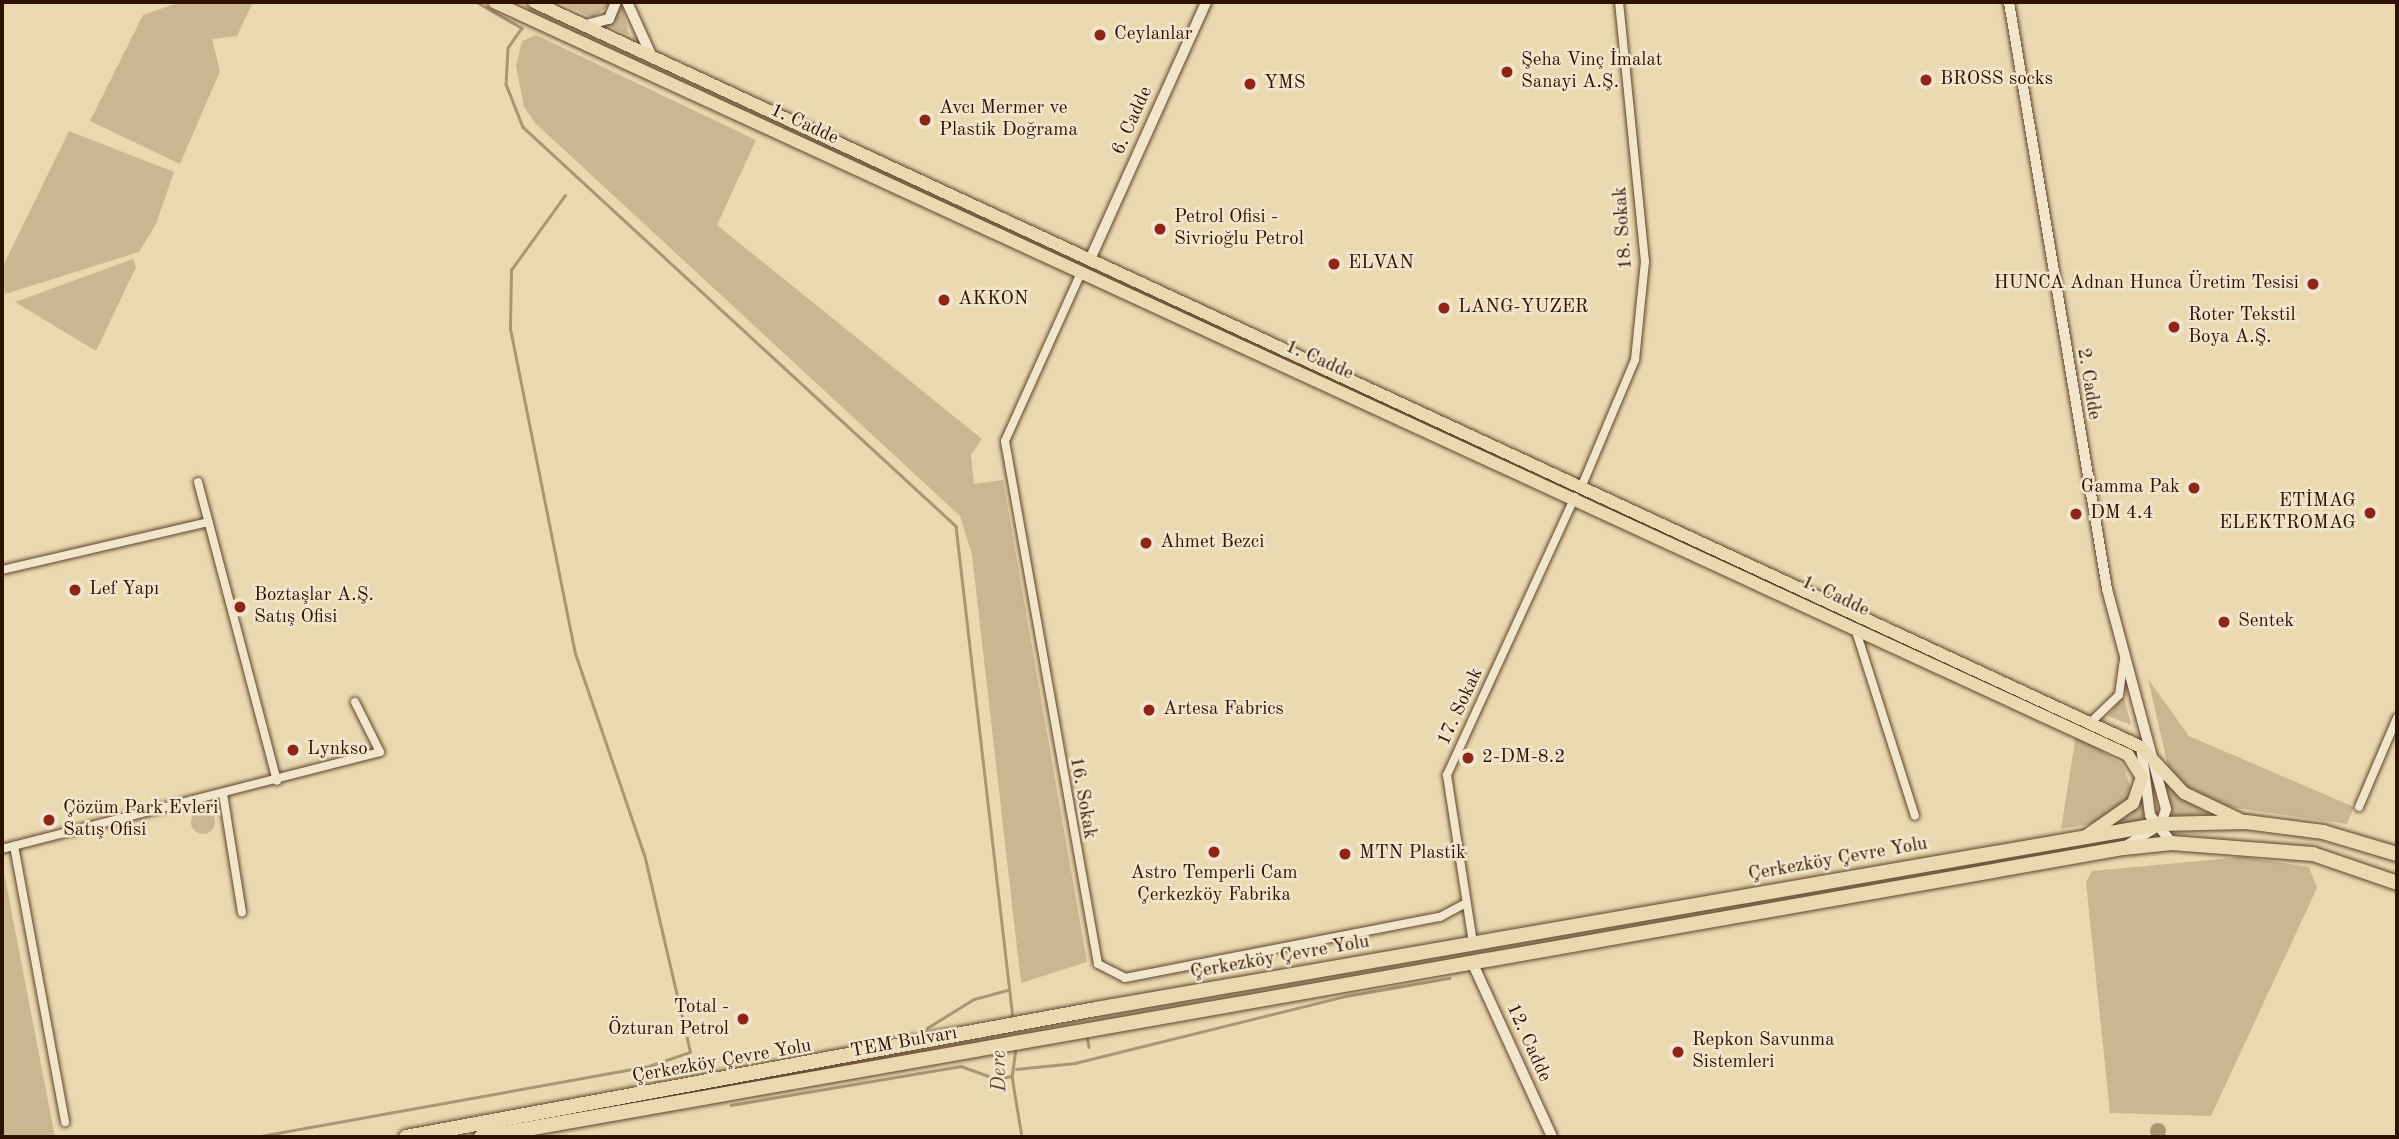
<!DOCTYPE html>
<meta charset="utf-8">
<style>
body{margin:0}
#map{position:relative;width:2399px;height:1139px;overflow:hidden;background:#ead9b0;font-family:"Old Standard TT",serif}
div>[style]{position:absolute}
.green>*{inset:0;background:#cab792}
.round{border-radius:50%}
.water>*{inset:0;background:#aa9574}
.stream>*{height:2.5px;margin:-1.25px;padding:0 1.25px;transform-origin:1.25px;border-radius:1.25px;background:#aa9574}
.roads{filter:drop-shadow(0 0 2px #5d432c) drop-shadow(0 0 2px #5d432c)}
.minor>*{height:8px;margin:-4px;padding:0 4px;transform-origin:4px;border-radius:4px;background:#f1e6cc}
.tertiary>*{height:10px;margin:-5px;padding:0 5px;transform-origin:5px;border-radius:5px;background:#f1e6cc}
.primary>*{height:12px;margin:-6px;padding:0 6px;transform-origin:6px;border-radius:6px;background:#ead9b0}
.trunk>*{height:14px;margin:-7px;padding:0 7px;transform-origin:7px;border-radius:7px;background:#ead9b0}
.dots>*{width:19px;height:19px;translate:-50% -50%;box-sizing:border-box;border:4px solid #f1e6cc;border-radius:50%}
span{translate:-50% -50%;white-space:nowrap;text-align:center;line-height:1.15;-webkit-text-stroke:5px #f1e6cc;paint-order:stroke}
.poi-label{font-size:19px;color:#2e1100}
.left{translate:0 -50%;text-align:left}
.right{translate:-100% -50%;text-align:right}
.street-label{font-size:19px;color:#2e1100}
.water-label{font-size:21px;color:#60462e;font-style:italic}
.frame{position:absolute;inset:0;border:4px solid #2e1100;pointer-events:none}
</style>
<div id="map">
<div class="green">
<i style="clip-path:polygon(180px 2px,253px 2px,237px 36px,212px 39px,220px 71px,180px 164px,90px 121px,143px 15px)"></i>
<i style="clip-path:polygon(559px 2px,611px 2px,611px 3px,593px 18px)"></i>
<i style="clip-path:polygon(622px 6px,629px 35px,607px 25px)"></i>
<i style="clip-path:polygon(536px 35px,756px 140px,717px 225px,982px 439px,971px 455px,974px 484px,1003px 480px,1087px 962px,1021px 983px,972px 555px,960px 516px,535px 123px,524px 107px,516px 66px,522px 41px)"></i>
<i style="clip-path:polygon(69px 131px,174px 172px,156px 224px,139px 252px,5px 294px,2px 268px)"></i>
<i style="clip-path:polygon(133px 259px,136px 267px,96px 351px,15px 302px)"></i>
<i style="clip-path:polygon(2148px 679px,2189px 736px,2354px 807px,2347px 824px,2208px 804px,2170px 775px)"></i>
<i style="clip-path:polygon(2122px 698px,2124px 698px,2131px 725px,2108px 716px)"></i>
<i style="clip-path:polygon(2076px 735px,2123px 765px,2131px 788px,2128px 800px,2101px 822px,2061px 829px)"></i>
<i style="clip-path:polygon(2164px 780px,2182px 797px,2209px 814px,2172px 816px)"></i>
<i style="clip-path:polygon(2140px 791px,2148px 821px,2114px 826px,2134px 809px)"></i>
<i class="round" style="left:191px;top:810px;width:24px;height:24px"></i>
<i style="clip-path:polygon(2242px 857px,2309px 867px,2317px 888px,2211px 1116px,2110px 1113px,2086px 882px,2092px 871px)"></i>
<i style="clip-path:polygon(2px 862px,55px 1137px,2px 1137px)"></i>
</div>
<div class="water">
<i class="round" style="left:2150px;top:1123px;width:16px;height:16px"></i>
</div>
<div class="stream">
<i style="left:477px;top:2px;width:52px;rotate:30deg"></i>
<i style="left:522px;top:28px;width:24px;rotate:125deg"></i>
<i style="left:508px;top:48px;width:36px;rotate:93deg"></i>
<i style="left:506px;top:84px;width:46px;rotate:68.4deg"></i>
<i style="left:523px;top:127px;width:589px;rotate:42.66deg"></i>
<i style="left:956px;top:526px;width:495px;rotate:83.4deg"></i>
<i style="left:927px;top:1028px;width:55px;rotate:-31.7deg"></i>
<i style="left:974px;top:999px;width:35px;rotate:-15deg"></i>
<i style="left:1087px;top:1036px;width:11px;rotate:80deg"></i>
<i style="left:1016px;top:1049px;width:27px;rotate:98deg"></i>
<i style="left:1012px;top:1076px;width:62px;rotate:80.7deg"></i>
<i style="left:1016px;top:1069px;width:59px;rotate:-5.8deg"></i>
<i style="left:1075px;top:1063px;width:279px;rotate:-13.9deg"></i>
<i style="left:1346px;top:996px;width:105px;rotate:-9.9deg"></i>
<i style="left:731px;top:1105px;width:233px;rotate:-9.6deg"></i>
<i style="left:961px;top:1066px;width:38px;rotate:20deg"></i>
<i style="left:997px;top:1079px;width:14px;rotate:-12deg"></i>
<i style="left:255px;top:1137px;width:400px;rotate:-10.2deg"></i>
<i style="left:649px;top:1066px;width:43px;rotate:-18.9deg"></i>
<i style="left:690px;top:1052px;width:202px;rotate:-103.1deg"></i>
<i style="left:644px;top:855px;width:213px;rotate:-108.9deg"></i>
<i style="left:575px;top:654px;width:332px;rotate:-101.3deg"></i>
<i style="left:510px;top:328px;width:58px;rotate:-89deg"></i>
<i style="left:511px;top:270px;width:92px;rotate:-54.2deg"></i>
</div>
<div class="roads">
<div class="minor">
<i style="left:1080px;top:275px;width:182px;rotate:114.3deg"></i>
<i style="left:1005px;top:441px;width:531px;rotate:79.92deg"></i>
<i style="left:1098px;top:964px;width:30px;rotate:27deg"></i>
<i style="left:1125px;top:978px;width:321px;rotate:-11deg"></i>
<i style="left:1440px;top:917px;width:27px;rotate:-28deg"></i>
<i style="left:198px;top:482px;width:309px;rotate:75.2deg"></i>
<i style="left:1583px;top:483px;width:134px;rotate:-67.1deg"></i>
<i style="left:1635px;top:360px;width:99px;rotate:-84.2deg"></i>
<i style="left:1645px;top:262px;width:261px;rotate:-95.7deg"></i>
<i style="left:2px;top:570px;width:212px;rotate:-13.1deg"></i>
<i style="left:1855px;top:628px;width:197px;rotate:72.3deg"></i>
<i style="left:2090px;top:723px;width:40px;rotate:-44deg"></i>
<i style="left:2119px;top:695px;width:35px;rotate:-82deg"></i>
<i style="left:223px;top:794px;width:120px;rotate:80.9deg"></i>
<i style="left:2359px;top:807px;width:97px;rotate:-66.9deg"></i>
<i style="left:14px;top:846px;width:281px;rotate:79.5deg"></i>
<i style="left:2px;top:849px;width:390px;rotate:-14.4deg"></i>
<i style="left:380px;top:752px;width:56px;rotate:-116.6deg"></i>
<i style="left:1473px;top:943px;width:170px;rotate:-98.8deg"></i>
<i style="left:1447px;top:775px;width:306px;rotate:-65.3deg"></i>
</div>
<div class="tertiary">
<i style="left:627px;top:2px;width:58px;rotate:65.6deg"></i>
<i style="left:2009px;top:2px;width:595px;rotate:80.52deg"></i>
<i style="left:2107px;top:589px;width:228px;rotate:75deg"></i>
<i style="left:2166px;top:809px;width:16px;rotate:108deg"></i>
<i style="left:2161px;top:824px;width:41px;rotate:147.8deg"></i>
<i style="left:586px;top:25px;width:24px;rotate:-15deg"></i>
<i style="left:609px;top:19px;width:18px;rotate:-68deg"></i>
<i style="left:1092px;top:255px;width:277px;rotate:-65.7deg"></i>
<i style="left:2141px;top:746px;width:70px;rotate:82.6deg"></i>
<i style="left:2150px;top:815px;width:36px;rotate:52deg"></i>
<i style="left:1472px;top:962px;width:192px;rotate:65.4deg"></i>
</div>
<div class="primary">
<i style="left:494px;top:2px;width:1799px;rotate:24.74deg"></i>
<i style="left:2128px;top:755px;width:26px;rotate:58deg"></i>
<i style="left:2142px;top:777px;width:28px;rotate:109deg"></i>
<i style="left:2133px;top:803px;width:57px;rotate:144.9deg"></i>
<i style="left:534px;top:2px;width:1771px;rotate:24.87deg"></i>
<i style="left:2141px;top:747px;width:63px;rotate:46.9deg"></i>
<i style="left:2184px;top:793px;width:65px;rotate:25.4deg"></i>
</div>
<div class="trunk">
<i style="left:406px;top:1137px;width:702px;rotate:-10.51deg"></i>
<i style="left:1096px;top:1009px;width:1081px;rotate:-9.85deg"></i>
<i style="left:2161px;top:824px;width:85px;rotate:-1.3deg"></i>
<i style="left:2246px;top:822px;width:78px;rotate:7.4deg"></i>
<i style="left:2323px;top:832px;width:77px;rotate:16.6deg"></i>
<i style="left:481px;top:1137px;width:1668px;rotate:-9.98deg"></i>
<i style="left:2124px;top:848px;width:48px;rotate:-5.9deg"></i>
<i style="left:2172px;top:843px;width:141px;rotate:4.5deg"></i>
<i style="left:2313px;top:854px;width:89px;rotate:19deg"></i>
</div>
</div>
<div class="dots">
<i style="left:1100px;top:35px;background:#8f2418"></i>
<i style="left:1507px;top:72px;background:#8f2418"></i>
<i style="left:1926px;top:80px;background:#8f2418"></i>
<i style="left:1250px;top:84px;background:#8f2418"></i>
<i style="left:925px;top:120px;background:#8f2418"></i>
<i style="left:1160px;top:229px;background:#8f2418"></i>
<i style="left:1334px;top:264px;background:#8f2418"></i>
<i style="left:2313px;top:284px;background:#8f2418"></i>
<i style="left:944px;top:300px;background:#8f2418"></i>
<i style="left:1444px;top:308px;background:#8f2418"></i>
<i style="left:2174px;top:327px;background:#8f2418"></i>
<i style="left:2194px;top:488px;background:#8f2418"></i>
<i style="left:2370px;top:513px;background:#8f2418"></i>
<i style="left:2076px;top:514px;background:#8f2418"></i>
<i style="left:1146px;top:543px;background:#8f2418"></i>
<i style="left:75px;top:590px;background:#8f2418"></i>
<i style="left:240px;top:607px;background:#8f2418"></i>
<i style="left:2224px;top:622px;background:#8f2418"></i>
<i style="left:1149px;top:710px;background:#8f2418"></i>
<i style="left:293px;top:750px;background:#8f2418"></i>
<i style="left:1468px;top:758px;background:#8f2418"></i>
<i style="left:49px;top:820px;background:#8f2418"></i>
<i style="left:1214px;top:852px;background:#8f2418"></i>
<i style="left:1345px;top:854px;background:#8f2418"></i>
<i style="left:743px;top:1019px;background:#8f2418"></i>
<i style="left:1678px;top:1052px;background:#8f2418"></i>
</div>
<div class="poi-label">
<span class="left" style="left:1114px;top:35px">Ceylanlar</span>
<span class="left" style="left:1521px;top:72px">Şeha Vinç İmalat<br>Sanayi A.Ş.</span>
<span class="left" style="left:1940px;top:80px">BROSS socks</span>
<span class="left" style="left:1264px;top:84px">YMS</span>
<span class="left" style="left:939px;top:120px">Avcı Mermer ve<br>Plastik Doğrama</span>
<span class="left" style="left:1174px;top:229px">Petrol Ofisi -<br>Sivrioğlu Petrol</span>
<span class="left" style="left:1348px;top:264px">ELVAN</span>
<span class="right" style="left:2299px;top:284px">HUNCA Adnan Hunca Üretim Tesisi</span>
<span class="left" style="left:958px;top:300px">AKKON</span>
<span class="left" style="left:1458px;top:308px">LANG-YUZER</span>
<span class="left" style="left:2188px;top:327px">Roter Tekstil<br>Boya A.Ş.</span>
<span class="right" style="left:2180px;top:488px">Gamma Pak</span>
<span class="right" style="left:2356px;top:513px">ETİMAG<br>ELEKTROMAG</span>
<span class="left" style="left:2090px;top:514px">DM 4.4</span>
<span class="left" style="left:1160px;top:543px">Ahmet Bezci</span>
<span class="left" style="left:89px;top:590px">Lef Yapı</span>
<span class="left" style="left:254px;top:607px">Boztaşlar A.Ş.<br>Satış Ofisi</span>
<span class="left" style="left:2238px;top:622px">Sentek</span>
<span class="left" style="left:1163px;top:710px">Artesa Fabrics</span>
<span class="left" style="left:307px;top:750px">Lynkso</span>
<span class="left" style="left:1482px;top:758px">2-DM-8.2</span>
<span class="left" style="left:63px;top:820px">Çözüm Park Evleri<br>Satış Ofisi</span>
<span class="left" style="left:1359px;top:854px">MTN Plastik</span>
<span style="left:1214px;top:885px">Astro Temperli Cam<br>Çerkezköy Fabrika</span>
<span class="right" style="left:729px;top:1019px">Total -<br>Özturan Petrol</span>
<span class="left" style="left:1692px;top:1052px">Repkon Savunma<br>Sistemleri</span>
</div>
<div class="street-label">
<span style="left:1133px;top:121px;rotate:-66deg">6. Cadde</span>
<span style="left:804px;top:125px;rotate:25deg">1. Cadde</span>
<span style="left:1624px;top:228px;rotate:-94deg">18. Sokak</span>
<span style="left:1319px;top:361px;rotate:24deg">1. Cadde</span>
<span style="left:2088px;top:384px;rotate:81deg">2. Cadde</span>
<span style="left:1835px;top:597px;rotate:25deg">1. Cadde</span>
<span style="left:1461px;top:707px;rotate:-65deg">17. Sokak</span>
<span style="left:1082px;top:798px;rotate:80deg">16. Sokak</span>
<span style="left:1838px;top:860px;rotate:-10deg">Çerkezköy Çevre Yolu</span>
<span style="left:1280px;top:958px;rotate:-10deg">Çerkezköy Çevre Yolu</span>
<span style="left:904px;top:1043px;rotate:-10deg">TEM Bulvarı</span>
<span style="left:1528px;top:1043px;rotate:66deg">12. Cadde</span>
<span style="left:722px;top:1062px;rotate:-10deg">Çerkezköy Çevre Yolu</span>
</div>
<div class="water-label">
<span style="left:1000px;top:1071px;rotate:-91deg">Dere</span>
</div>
<div class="frame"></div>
</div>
